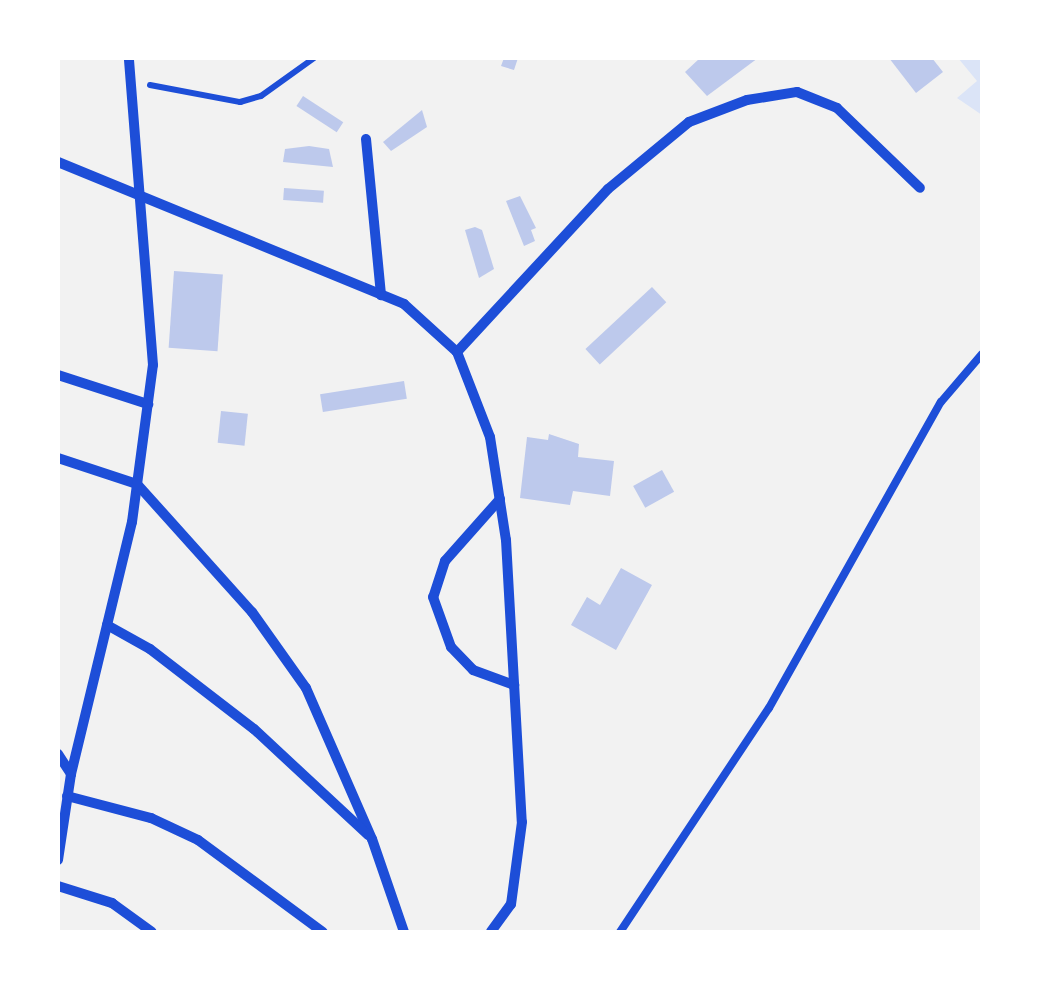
<!DOCTYPE html>
<style>
body{margin:0}
#map{position:relative;width:1040px;height:990px;overflow:hidden;background:#f2f2f2;font-family:"Noto Sans",sans-serif}
div>[style]{position:absolute}
.green>*{inset:0;background:#dbe4f7}
.building>*{inset:0;background:#bdc9ec;transform-origin:0 0}
.path>*{height:6px;margin:-3px;padding:0 3px;transform-origin:3px;border-radius:3px;background:#1d4ed8}
.service>*{height:8px;margin:-4px;padding:0 4px;transform-origin:4px;border-radius:4px;background:#1d4ed8}
.minor>*{height:10px;margin:-5px;padding:0 5px;transform-origin:5px;border-radius:5px;background:#1d4ed8}
span{translate:-50% -50%;white-space:nowrap;text-align:center;line-height:1.15;-webkit-text-stroke:8px #fff;paint-order:stroke}
.frame{position:absolute;inset:0;border:60px solid #fff;pointer-events:none}
</style>
<div id="map">
<div class="green">
<i style="clip-path:polygon(958px 58px,982px 58px,982px 115px,957px 98px,977px 81px)"></i>
</div>
<div class="building">
<i style="clip-path:polygon(504px 58px,518px 58px,514px 70px,501px 66px)"></i>
<i style="clip-path:polygon(700px 58px,758px 58px,707px 96px,685px 72px)"></i>
<i style="clip-path:polygon(889px 58px,932px 58px,943px 72px,916px 93px)"></i>
<i style="left:303px;top:96px;width:48px;height:12px;rotate:33deg"></i>
<i style="clip-path:polygon(422px 110px,427px 127px,391px 151px,383px 142px)"></i>
<i style="clip-path:polygon(309px 146px,329px 149px,333px 167px,283px 162px,285px 149px)"></i>
<i style="left:284px;top:188px;width:40px;height:12px;rotate:4deg"></i>
<i style="clip-path:polygon(520px 196px,536px 228px,531px 230px,535px 241px,524px 246px,506px 201px)"></i>
<i style="clip-path:polygon(475px 227px,482px 230px,494px 269px,479px 278px,465px 230px)"></i>
<i style="left:174px;top:271px;width:49px;height:77px;rotate:4deg"></i>
<i style="left:652px;top:287px;width:21px;height:91px;rotate:47deg"></i>
<i style="left:404px;top:381px;width:18px;height:85px;rotate:81deg"></i>
<i style="left:221px;top:411px;width:27px;height:32px;rotate:6deg"></i>
<i style="clip-path:polygon(549px 434px,579px 444px,578px 457px,614px 461px,610px 496px,573px 491px,570px 505px,520px 498px,527px 437px,548px 440px)"></i>
<i style="left:662px;top:470px;width:25px;height:33px;rotate:61deg"></i>
<i style="clip-path:polygon(621px 568px,652px 585px,616px 650px,571px 625px,587px 597px,600px 605px)"></i>
</div>
<div class="path">
<i style="left:150px;top:85px;width:92px;rotate:10.7deg"></i>
<i style="left:240px;top:102px;width:22px;rotate:-16deg"></i>
<i style="left:261px;top:96px;width:65px;rotate:-35.6deg"></i>
</div>
<div class="service">
<i style="left:620px;top:932px;width:269px;rotate:-56.4deg"></i>
<i style="left:769px;top:708px;width:351px;rotate:-60.7deg"></i>
<i style="left:941px;top:402px;width:63px;rotate:-49.5deg"></i>
</div>
<div class="minor">
<i style="left:366px;top:139px;width:157px;rotate:84.5deg"></i>
<i style="left:58px;top:162px;width:374px;rotate:22.3deg"></i>
<i style="left:404px;top:304px;width:72px;rotate:42.2deg"></i>
<i style="left:457px;top:352px;width:91px;rotate:68.8deg"></i>
<i style="left:490px;top:437px;width:104px;rotate:81.2deg"></i>
<i style="left:506px;top:540px;width:282px;rotate:86.8deg"></i>
<i style="left:522px;top:822px;width:83px;rotate:97.6deg"></i>
<i style="left:511px;top:904px;width:34px;rotate:126deg"></i>
<i style="left:457px;top:352px;width:222px;rotate:-47.2deg"></i>
<i style="left:608px;top:189px;width:105px;rotate:-39.6deg"></i>
<i style="left:689px;top:122px;width:62px;rotate:-20.8deg"></i>
<i style="left:747px;top:100px;width:51px;rotate:-9.1deg"></i>
<i style="left:797px;top:92px;width:43px;rotate:21.8deg"></i>
<i style="left:837px;top:108px;width:115px;rotate:43.9deg"></i>
<i style="left:58px;top:375px;width:95px;rotate:17.9deg"></i>
<i style="left:58px;top:458px;width:83px;rotate:18.2deg"></i>
<i style="left:137px;top:484px;width:172px;rotate:48.1deg"></i>
<i style="left:252px;top:612px;width:93px;rotate:54.6deg"></i>
<i style="left:306px;top:688px;width:165px;rotate:66.4deg"></i>
<i style="left:372px;top:839px;width:98px;rotate:71deg"></i>
<i style="left:500px;top:499px;width:83px;rotate:131.6deg"></i>
<i style="left:445px;top:561px;width:38px;rotate:108deg"></i>
<i style="left:433px;top:597px;width:53px;rotate:70.2deg"></i>
<i style="left:451px;top:647px;width:32px;rotate:46deg"></i>
<i style="left:473px;top:670px;width:44px;rotate:20.1deg"></i>
<i style="left:107px;top:625px;width:49px;rotate:29.2deg"></i>
<i style="left:150px;top:649px;width:131px;rotate:37.6deg"></i>
<i style="left:254px;top:729px;width:156px;rotate:42.9deg"></i>
<i style="left:58px;top:754px;width:24px;rotate:57deg"></i>
<i style="left:67px;top:796px;width:87px;rotate:14.7deg"></i>
<i style="left:151px;top:818px;width:52px;rotate:25.1deg"></i>
<i style="left:198px;top:840px;width:155px;rotate:36.4deg"></i>
<i style="left:58px;top:860px;width:87px;rotate:-81.4deg"></i>
<i style="left:71px;top:774px;width:259px;rotate:-76.4deg"></i>
<i style="left:132px;top:522px;width:158px;rotate:-82.4deg"></i>
<i style="left:153px;top:365px;width:308px;rotate:-94.5deg"></i>
<i style="left:58px;top:886px;width:57px;rotate:17.5deg"></i>
<i style="left:112px;top:903px;width:49px;rotate:35.9deg"></i>
</div>
<div class="frame"></div>
</div>
